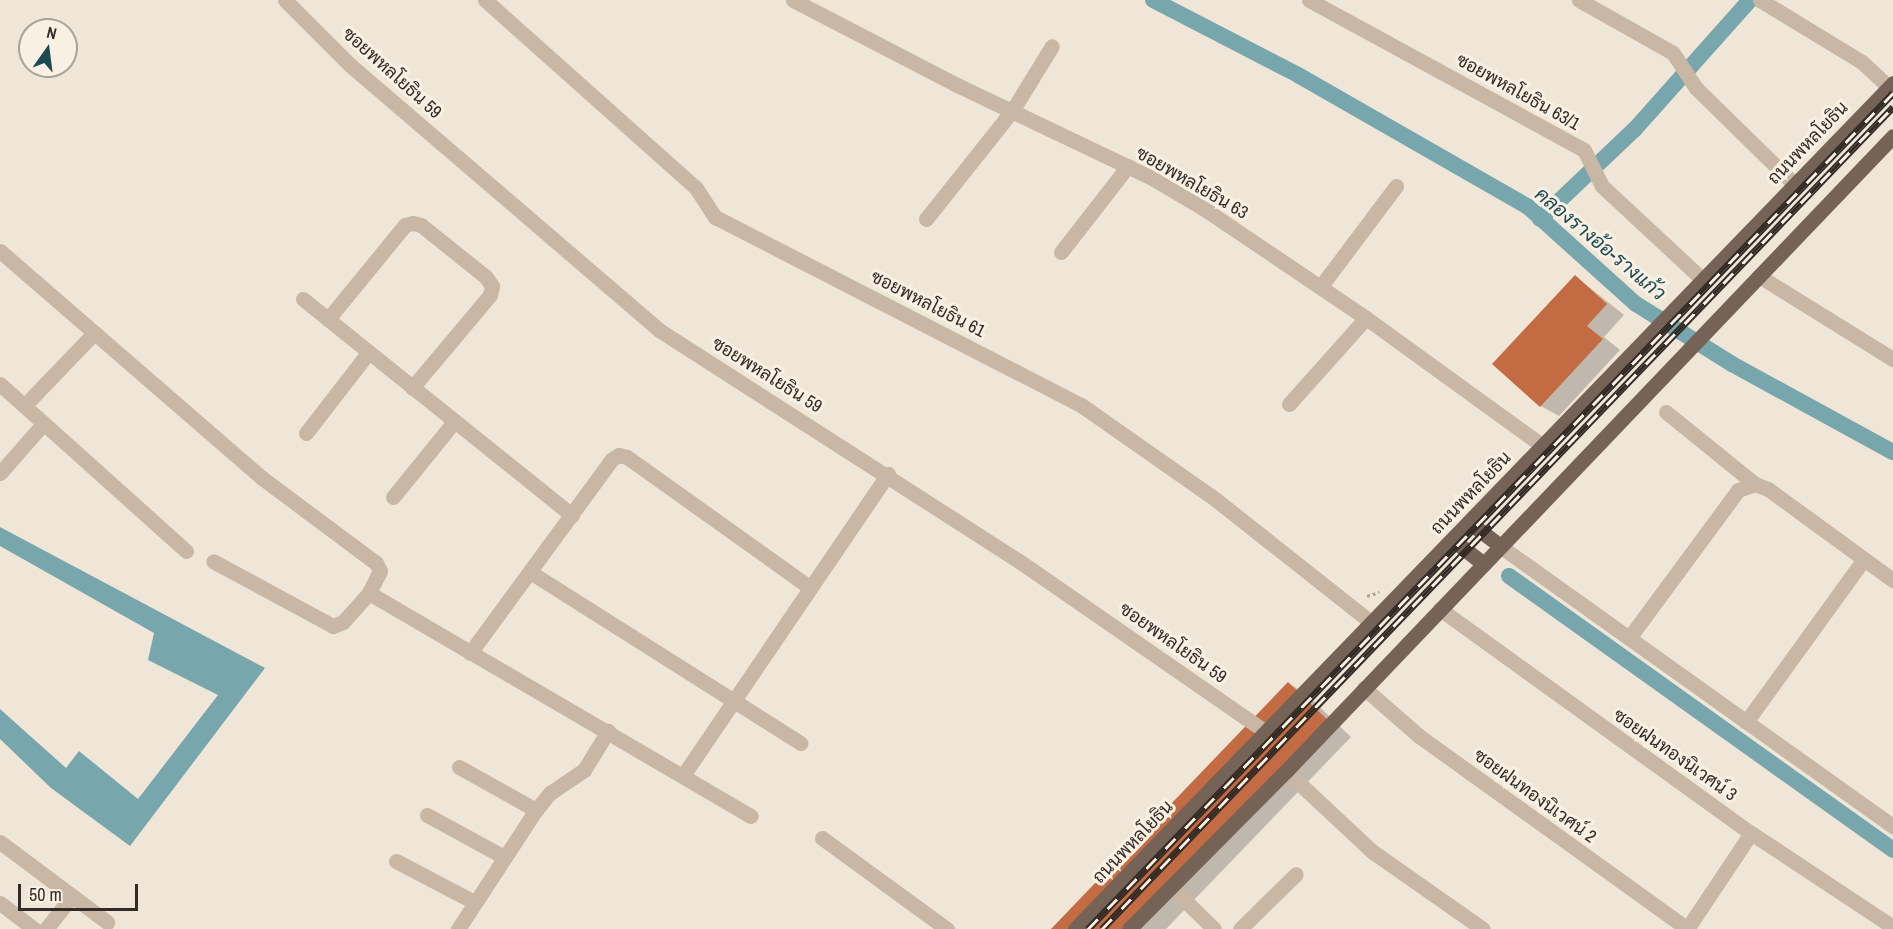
<!DOCTYPE html>
<meta charset="utf-8">
<style>
body{margin:0}
#map{position:relative;width:1893px;height:929px;overflow:hidden;background:#f0e6d7;font-family:"Archivo Narrow",Sarabun,sans-serif}
div>[style]{position:absolute}
.water>*{inset:0;background:#77a6ac}
.shadow>*{inset:0;background:#0003}
.canal>*{height:16px;margin:-8px;padding:0 8px;transform-origin:8px;border-radius:8px;background:#77a6ac}
.building>*{inset:0;background:#c36b42}
.path>*{height:3px;margin-top:-1.5px;transform-origin:0;background:repeating-linear-gradient(90deg,#b3a18e 0 3px,transparent 0 6px)}
.minor>*{height:15px;margin:-7.5px;padding:0 7.5px;transform-origin:7.5px;border-radius:7.5px;background:#c7b7a4}
.major>*{height:15px;margin:-7.5px;padding:0 7.5px;transform-origin:7.5px;border-radius:7.5px;background:#756357}
.rail>*{height:7px;margin-top:-3.5px;transform-origin:0;background:repeating-linear-gradient(90deg,#f8f0e3 0 14px,#332b25 0 28px);box-sizing:border-box;border-block:2px solid #332b25}
span{translate:-50% -50%;white-space:nowrap;text-align:center;line-height:1.15;-webkit-text-stroke:6px #f8f0e3;paint-order:stroke}
.street-label{font-size:18px;color:#332b25}
.water-label{font-size:20px;color:#1c4b53;font-style:italic}
.north{position:absolute;left:18px;top:18px;width:60px;height:60px;box-sizing:border-box;background:#f8f0e3;border:2px solid #a9a197;border-radius:50%;rotate:14deg;font-size:16px;font-weight:700;line-height:24px;text-align:center;color:#332b25}
.north::after{content:'';display:block;margin:auto;width:21px;height:27px;background:#1c4b53;clip-path:polygon(50% 0,100% 100%,50% 72%,0 100%)}
.scale{position:absolute;left:18px;top:884px;width:120px;height:27px;box-sizing:border-box;border:3px solid #332b25;border-top:0;padding-left:8px;font-size:18px;line-height:21px;white-space:nowrap;color:#332b25;-webkit-text-stroke:4px #f8f0e3;paint-order:stroke}
</style>
<div id="map">
<div class="water">
<i style="clip-path:polygon(0 527px,265px 668px,130px 846px,51px 788px,0 739px,0 709px,66px 768px,79px 751px,138px 799px,218px 695px,148px 660px,154px 633px,0 546px)"></i>
</div>
<div class="shadow">
<i style="clip-path:polygon(1575px 276px,1624px 315px,1604px 337px,1620px 350px,1559px 416px,1541px 406px)"></i>
<i style="clip-path:polygon(1288px 683px,1306px 694px,1351px 737px,1166px 929px,1054px 929px)"></i>
</div>
<div class="canal">
<i style="left:1153px;top:0;width:163px;rotate:27.3deg"></i>
<i style="left:1298px;top:75px;width:264px;rotate:29.8deg"></i>
<i style="left:1527px;top:206px;width:147px;rotate:42deg"></i>
<i style="left:1636px;top:304px;width:113px;rotate:32deg"></i>
<i style="left:1732px;top:364px;width:183px;rotate:28.7deg"></i>
<i style="left:1540px;top:219px;width:131px;rotate:-43.5deg"></i>
<i style="left:1635px;top:129px;width:173px;rotate:-48.3deg"></i>
<i style="left:1509px;top:576px;width:472px;rotate:35.5deg"></i>
</div>
<div class="building">
<i style="clip-path:polygon(1575px 275px,1607px 304px,1587px 326px,1603px 339px,1540px 407px,1492px 364px)"></i>
<i style="clip-path:polygon(1288px 682px,1334px 726px,1139px 929px,1051px 929px)"></i>
</div>
<div class="path">
<i style="left:1367px;top:596px;width:13px;rotate:-18deg"></i>
</div>
<div class="minor">
<i style="left:285px;top:0;width:92px;rotate:45deg"></i>
<i style="left:350px;top:65px;width:407px;rotate:40.6deg"></i>
<i style="left:659px;top:330px;width:428px;rotate:32.7deg"></i>
<i style="left:1019px;top:561px;width:302px;rotate:34.7deg"></i>
<i style="left:485px;top:0;width:283px;rotate:41.7deg"></i>
<i style="left:696px;top:188px;width:35px;rotate:57deg"></i>
<i style="left:715px;top:217px;width:411px;rotate:27.2deg"></i>
<i style="left:1081px;top:405px;width:164px;rotate:35deg"></i>
<i style="left:1215px;top:499px;width:201px;rotate:38.3deg"></i>
<i style="left:793px;top:0;width:185px;rotate:27.4deg"></i>
<i style="left:957px;top:85px;width:216px;rotate:25.5deg"></i>
<i style="left:1152px;top:178px;width:63px;rotate:30.7deg"></i>
<i style="left:1206px;top:210px;width:193px;rotate:34deg"></i>
<i style="left:1366px;top:318px;width:218px;rotate:35.9deg"></i>
<i style="left:1309px;top:0;width:313px;rotate:28.6deg"></i>
<i style="left:1584px;top:150px;width:40px;rotate:63.4deg"></i>
<i style="left:1602px;top:186px;width:138px;rotate:42.9deg"></i>
<i style="left:1579px;top:0;width:108px;rotate:29.4deg"></i>
<i style="left:1673px;top:53px;width:42px;rotate:56.7deg"></i>
<i style="left:1696px;top:88px;width:139px;rotate:44.4deg"></i>
<i style="left:1760px;top:0;width:119px;rotate:31.3deg"></i>
<i style="left:1862px;top:62px;width:37px;rotate:43deg"></i>
<i style="left:926px;top:219px;width:138px;rotate:-51.5deg"></i>
<i style="left:1012px;top:111px;width:76px;rotate:-58.4deg"></i>
<i style="left:0;top:251px;width:347px;rotate:40.9deg"></i>
<i style="left:262px;top:478px;width:142px;rotate:36.7deg"></i>
<i style="left:376px;top:563px;width:9px;rotate:63deg"></i>
<i style="left:380px;top:571px;width:25px;rotate:117deg"></i>
<i style="left:369px;top:593px;width:39px;rotate:132deg"></i>
<i style="left:343px;top:622px;width:11px;rotate:158deg"></i>
<i style="left:333px;top:626px;width:136px;rotate:-151.6deg"></i>
<i style="left:1061px;top:252px;width:109px;rotate:-52.1deg"></i>
<i style="left:1759px;top:276px;width:158px;rotate:31.8deg"></i>
<i style="left:1321px;top:286px;width:125px;rotate:-53.1deg"></i>
<i style="left:303px;top:299px;width:345px;rotate:38.8deg"></i>
<i style="left:328px;top:319px;width:122px;rotate:-50.7deg"></i>
<i style="left:405px;top:225px;width:8px;rotate:-14deg"></i>
<i style="left:413px;top:223px;width:8px;rotate:14deg"></i>
<i style="left:421px;top:225px;width:83px;rotate:38.7deg"></i>
<i style="left:486px;top:277px;width:11px;rotate:56deg"></i>
<i style="left:492px;top:286px;width:9px;rotate:103deg"></i>
<i style="left:490px;top:295px;width:121px;rotate:130deg"></i>
<i style="left:0;top:384px;width:250px;rotate:41.9deg"></i>
<i style="left:1289px;top:404px;width:115px;rotate:-48.2deg"></i>
<i style="left:25px;top:405px;width:100px;rotate:-46.2deg"></i>
<i style="left:1666px;top:412px;width:114px;rotate:39deg"></i>
<i style="left:306px;top:433px;width:101px;rotate:-52.2deg"></i>
<i style="left:0;top:473px;width:65px;rotate:-48.7deg"></i>
<i style="left:393px;top:497px;width:95px;rotate:-51deg"></i>
<i style="left:1500px;top:546px;width:483px;rotate:35.5deg"></i>
<i style="left:530px;top:572px;width:320px;rotate:32.3deg"></i>
<i style="left:369px;top:593px;width:442px;rotate:30.3deg"></i>
<i style="left:1440px;top:609px;width:383px;rotate:35.8deg"></i>
<i style="left:1751px;top:833px;width:170px;rotate:33.5deg"></i>
<i style="left:1629px;top:638px;width:184px;rotate:-53.6deg"></i>
<i style="left:1738px;top:490px;width:18px;rotate:-19deg"></i>
<i style="left:1755px;top:484px;width:14px;rotate:21deg"></i>
<i style="left:1768px;top:489px;width:155px;rotate:36.1deg"></i>
<i style="left:470px;top:653px;width:240px;rotate:-53.8deg"></i>
<i style="left:612px;top:459px;width:8px;rotate:-30deg"></i>
<i style="left:619px;top:455px;width:8px;rotate:14deg"></i>
<i style="left:627px;top:457px;width:224px;rotate:35.5deg"></i>
<i style="left:1364px;top:688px;width:73px;rotate:41.1deg"></i>
<i style="left:1419px;top:736px;width:331px;rotate:35.7deg"></i>
<i style="left:1746px;top:722px;width:201px;rotate:-54.1deg"></i>
<i style="left:459px;top:767px;width:88px;rotate:29.2deg"></i>
<i style="left:1286px;top:771px;width:119px;rotate:43deg"></i>
<i style="left:1373px;top:852px;width:134px;rotate:35deg"></i>
<i style="left:684px;top:774px;width:363px;rotate:-55.8deg"></i>
<i style="left:427px;top:815px;width:88px;rotate:28.6deg"></i>
<i style="left:822px;top:838px;width:155px;rotate:36.1deg"></i>
<i style="left:0;top:842px;width:134px;rotate:36.8deg"></i>
<i style="left:396px;top:861px;width:88px;rotate:27.7deg"></i>
<i style="left:1171px;top:887px;width:60px;rotate:44.3deg"></i>
<i style="left:0;top:903px;width:43px;rotate:37.4deg"></i>
<i style="left:46px;top:929px;width:42px;rotate:-51.8deg"></i>
<i style="left:458px;top:929px;width:142px;rotate:-56.8deg"></i>
<i style="left:536px;top:810px;width:22px;rotate:-51deg"></i>
<i style="left:550px;top:793px;width:41px;rotate:-34.1deg"></i>
<i style="left:584px;top:770px;width:46px;rotate:-58.4deg"></i>
<i style="left:1240px;top:929px;width:78px;rotate:-44.5deg"></i>
<i style="left:1687px;top:929px;width:115px;rotate:-56.3deg"></i>
</div>
<div class="major">
<i style="left:1470px;top:523px;width:38px;rotate:37deg"></i>
<i style="left:1453px;top:540px;width:39px;rotate:38deg"></i>
<i style="left:1075px;top:929px;width:1177px;rotate:-45.96deg"></i>
<i style="left:1129px;top:929px;width:223px;rotate:-45.2deg"></i>
<i style="left:1286px;top:771px;width:878px;rotate:-46.29deg"></i>
</div>
<div class="rail">
<i style="left:1088px;top:929px;width:1161px;rotate:-46.08deg"></i>
<i style="left:1102px;top:929px;width:1141px;rotate:-46.1deg"></i>
</div>
<div class="street-label">
<span style="left:392px;top:73px;rotate:42deg">ซอยพหลโยธิน 59</span>
<span style="left:1518px;top:92px;rotate:29deg">ซอยพหลโยธิน 63/1</span>
<span style="left:1808px;top:143px;rotate:-46deg">ถนนพหลโยธิน</span>
<span style="left:1192px;top:183px;rotate:30deg">ซอยพหลโยธิน 63</span>
<span style="left:928px;top:304px;rotate:27deg">ซอยพหลโยธิน 61</span>
<span style="left:767px;top:375px;rotate:32deg">ซอยพหลโยธิน 59</span>
<span style="left:1471px;top:493px;rotate:-46deg">ถนนพหลโยธิน</span>
<span style="left:1173px;top:643px;rotate:35deg">ซอยพหลโยธิน 59</span>
<span style="left:1675px;top:755px;rotate:35deg">ซอยฝนทองนิเวศน์ 3</span>
<span style="left:1535px;top:796px;rotate:36deg">ซอยฝนทองนิเวศน์ 2</span>
<span style="left:1133px;top:842px;rotate:-46deg">ถนนพหลโยธิน</span>
</div>
<div class="water-label">
<span style="left:1601px;top:243px;rotate:40deg">คลองรางอ้อ-รางแก้ว</span>
</div>
<div class="north">N</div>
<div class="scale">50 m</div>
</div>
